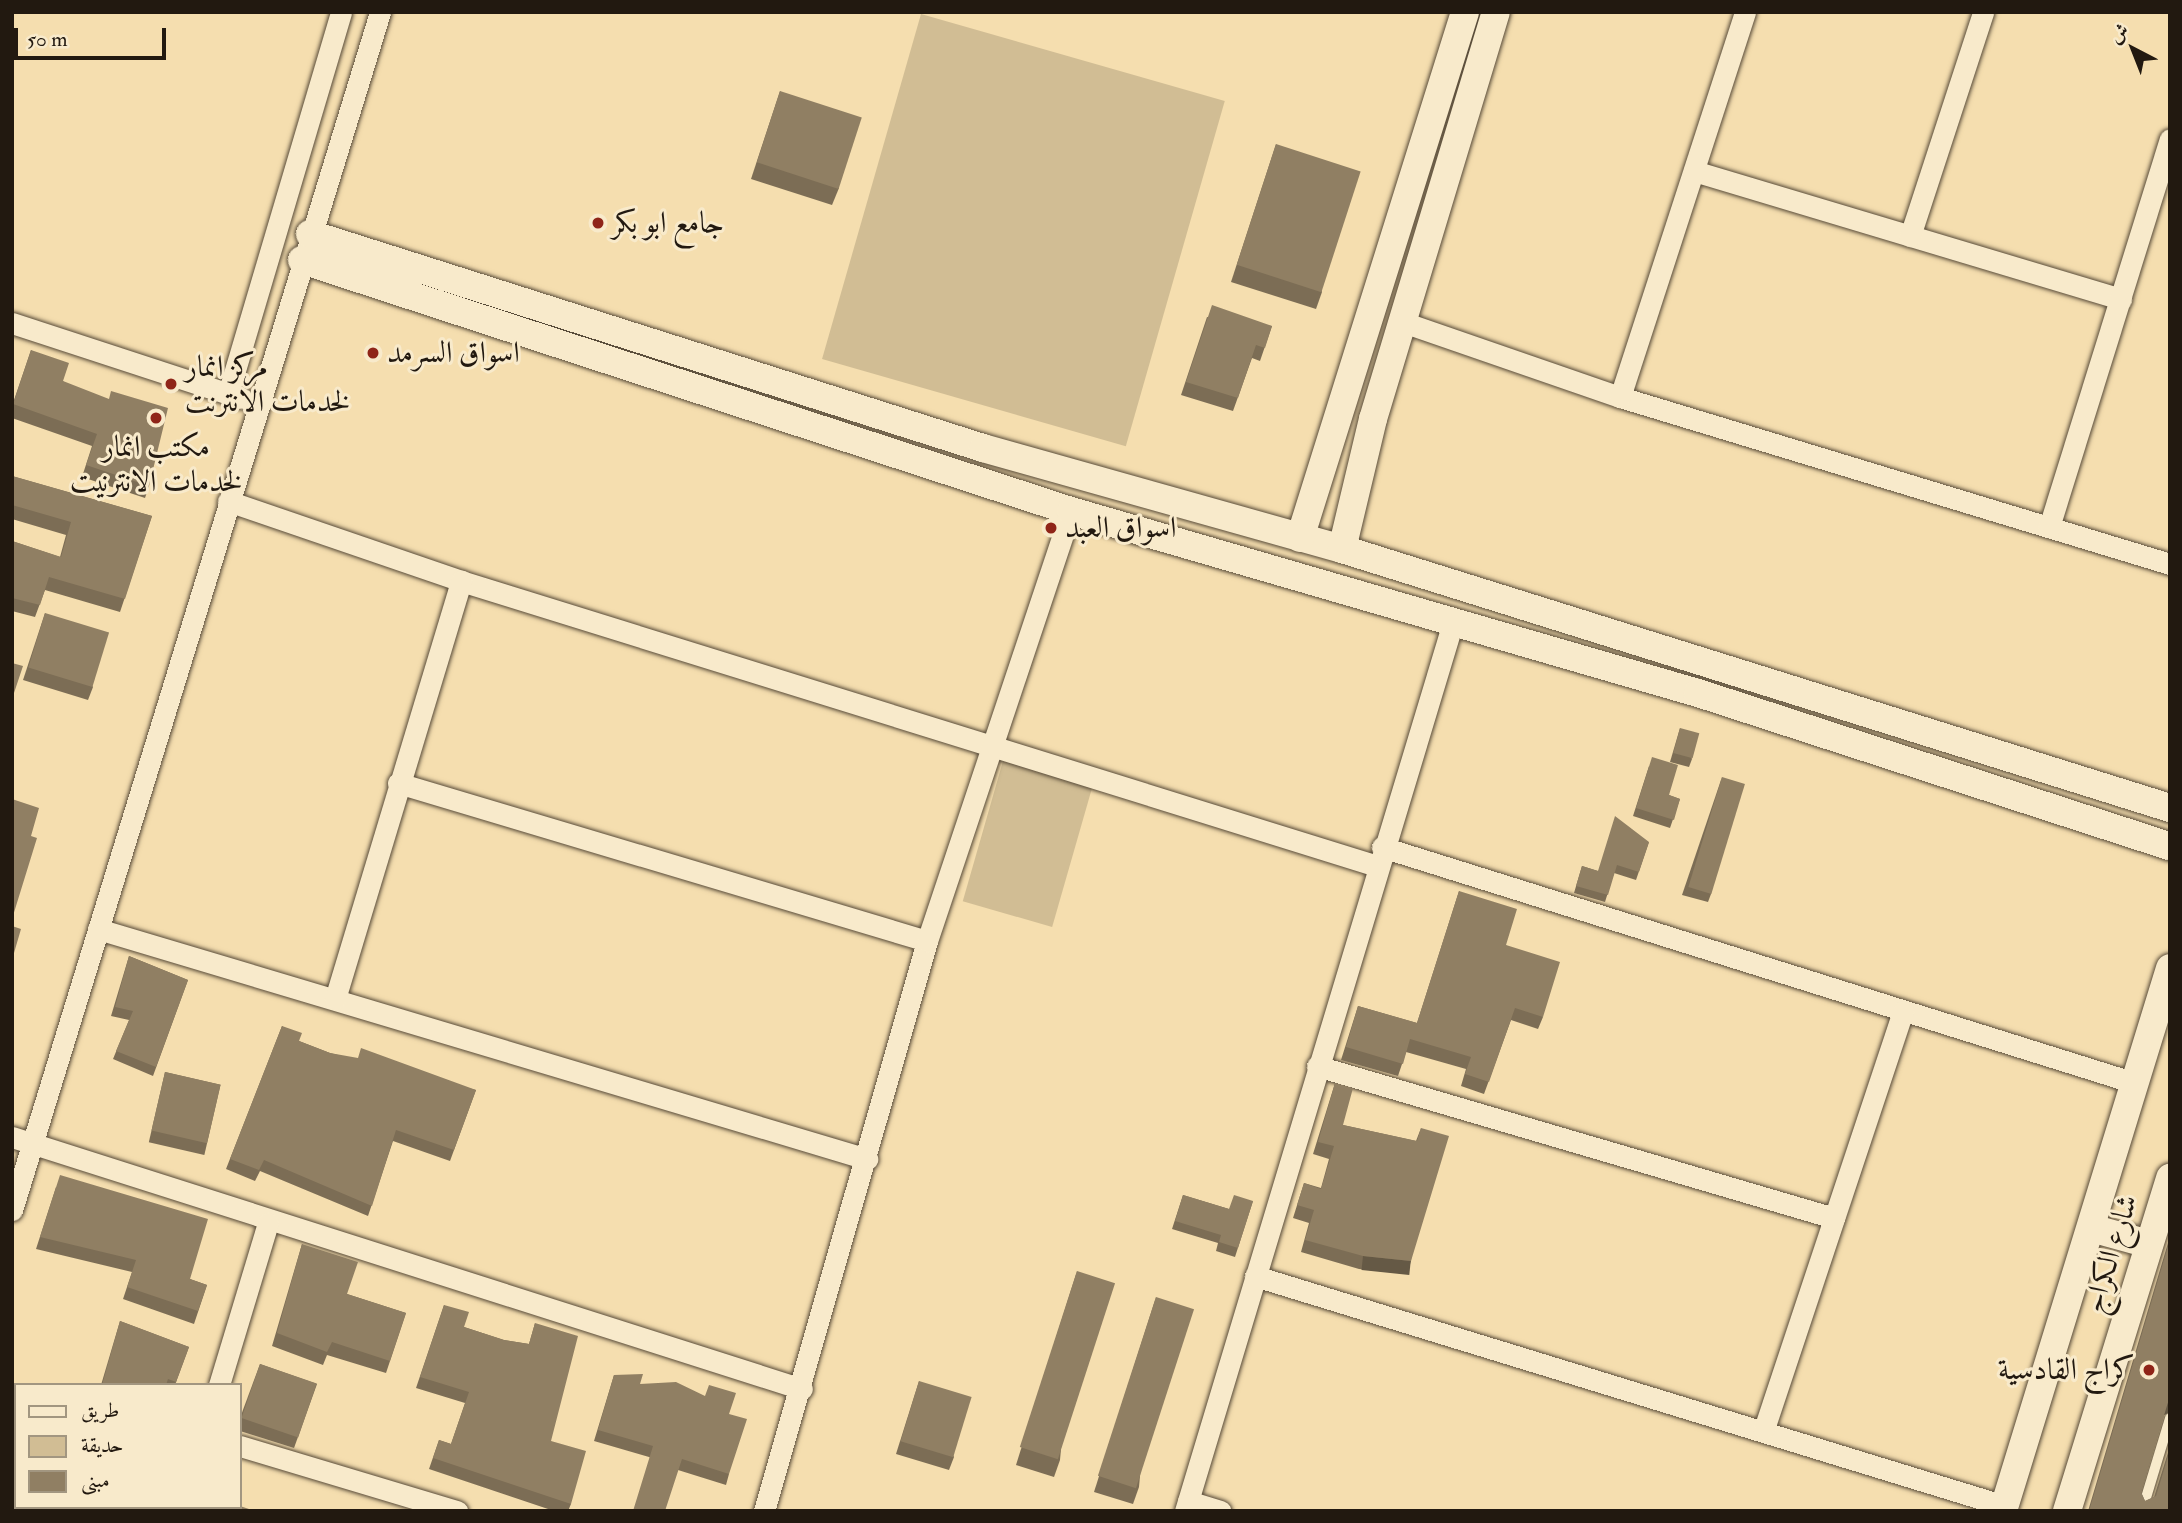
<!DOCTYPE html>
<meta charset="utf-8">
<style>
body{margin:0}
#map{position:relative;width:2182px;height:1523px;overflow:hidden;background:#f5deaf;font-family:"IM FELL Double Pica",Amiri,serif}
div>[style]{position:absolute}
.green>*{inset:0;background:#d1bd94;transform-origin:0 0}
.roads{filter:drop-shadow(0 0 2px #574a38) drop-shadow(0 0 2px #574a38)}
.lane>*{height:10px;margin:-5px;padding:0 5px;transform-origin:5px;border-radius:5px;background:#f8eacb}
.street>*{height:21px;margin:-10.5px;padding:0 10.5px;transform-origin:10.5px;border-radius:10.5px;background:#f8eacb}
.secondary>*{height:28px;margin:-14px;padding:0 14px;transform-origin:14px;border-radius:14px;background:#f8eacb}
.wall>*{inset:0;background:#7c6d55;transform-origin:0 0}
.shaded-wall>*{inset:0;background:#655945;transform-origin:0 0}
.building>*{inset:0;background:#907f63;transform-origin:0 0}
.dots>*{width:19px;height:19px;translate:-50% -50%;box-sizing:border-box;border:4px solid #f8eacb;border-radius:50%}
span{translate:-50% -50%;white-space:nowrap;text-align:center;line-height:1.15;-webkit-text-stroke:6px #f8eacb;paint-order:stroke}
.poi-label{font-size:30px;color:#221910}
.left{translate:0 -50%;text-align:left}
.right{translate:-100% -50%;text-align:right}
.street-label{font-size:30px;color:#221910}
.frame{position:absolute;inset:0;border:14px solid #221910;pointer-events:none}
.legend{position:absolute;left:14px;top:1383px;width:228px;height:126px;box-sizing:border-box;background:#f8eacb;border:2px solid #a29680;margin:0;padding:9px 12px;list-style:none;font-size:21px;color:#221910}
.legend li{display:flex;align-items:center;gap:14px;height:35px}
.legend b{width:35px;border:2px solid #a29680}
.north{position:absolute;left:2098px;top:14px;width:70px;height:70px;-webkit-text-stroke:5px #f8eacb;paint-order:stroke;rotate:318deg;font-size:19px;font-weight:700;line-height:28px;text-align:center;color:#221910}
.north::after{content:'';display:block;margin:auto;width:24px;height:32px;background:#221910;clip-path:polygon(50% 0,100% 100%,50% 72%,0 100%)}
.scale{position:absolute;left:14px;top:28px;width:152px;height:32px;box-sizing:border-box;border:4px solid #221910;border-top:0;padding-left:9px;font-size:21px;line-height:24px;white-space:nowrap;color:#221910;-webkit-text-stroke:5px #f8eacb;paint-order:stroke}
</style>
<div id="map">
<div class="green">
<i style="left:921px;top:14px;width:316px;height:359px;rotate:16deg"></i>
<i style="left:1003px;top:761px;width:93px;height:146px;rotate:16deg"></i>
</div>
<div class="roads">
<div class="lane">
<i style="left:2142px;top:1511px;width:97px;rotate:-73.2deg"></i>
</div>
<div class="street">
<i style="left:1694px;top:171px;width:446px;rotate:16.7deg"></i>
<i style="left:1910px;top:236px;width:236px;rotate:-71.9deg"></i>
<i style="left:1403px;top:322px;width:230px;rotate:19.1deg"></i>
<i style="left:1620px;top:397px;width:575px;rotate:16.89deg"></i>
<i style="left:12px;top:323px;width:242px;rotate:18.1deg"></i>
<i style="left:228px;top:394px;width:398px;rotate:-73.5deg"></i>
<i style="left:1620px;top:397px;width:405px;rotate:-72deg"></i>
<i style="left:228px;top:501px;width:246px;rotate:18.9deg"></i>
<i style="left:461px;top:581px;width:959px;rotate:17.28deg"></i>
<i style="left:2049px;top:527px;width:406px;rotate:-72.7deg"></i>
<i style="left:398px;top:783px;width:552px;rotate:16.63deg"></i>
<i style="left:1382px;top:847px;width:789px;rotate:17.4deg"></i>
<i style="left:98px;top:929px;width:803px;rotate:16.65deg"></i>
<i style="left:335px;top:999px;width:437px;rotate:-73.2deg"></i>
<i style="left:1317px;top:1066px;width:539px;rotate:16.38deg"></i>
<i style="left:12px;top:1137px;width:829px;rotate:17.69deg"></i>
<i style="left:12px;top:1210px;width:1253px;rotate:-72.92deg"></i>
<i style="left:1255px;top:1276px;width:784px;rotate:17.05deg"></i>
<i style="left:219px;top:1385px;width:169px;rotate:-73.2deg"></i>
<i style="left:1764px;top:1429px;width:440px;rotate:-71.6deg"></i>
<i style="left:240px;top:1446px;width:227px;rotate:16.7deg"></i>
<i style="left:1188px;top:1501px;width:34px;rotate:17deg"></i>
<i style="left:182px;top:1511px;width:4px;rotate:-76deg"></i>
<i style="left:764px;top:1511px;width:593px;rotate:-74.04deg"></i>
<i style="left:927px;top:941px;width:453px;rotate:-71.5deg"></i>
<i style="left:1185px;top:1511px;width:929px;rotate:-73.22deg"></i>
</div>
<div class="secondary">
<i style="left:310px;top:234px;width:706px;rotate:17.64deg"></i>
<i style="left:983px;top:448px;width:373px;rotate:15.7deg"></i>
<i style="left:1342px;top:549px;width:868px;rotate:17.37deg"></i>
<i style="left:302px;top:260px;width:809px;rotate:18.08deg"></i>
<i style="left:1071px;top:511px;width:653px;rotate:16.19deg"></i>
<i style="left:1698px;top:693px;width:496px;rotate:18deg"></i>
<i style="left:1300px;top:538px;width:551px;rotate:-72.58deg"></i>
<i style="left:1342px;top:549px;width:134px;rotate:-76.6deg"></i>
<i style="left:1373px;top:419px;width:425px;rotate:-73.2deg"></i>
<i style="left:2091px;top:1228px;width:60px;rotate:15.4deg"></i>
<i style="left:2003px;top:1511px;width:568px;rotate:-72.9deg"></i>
<i style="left:2067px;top:1511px;width:349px;rotate:-72.8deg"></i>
</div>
</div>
<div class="wall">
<i style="clip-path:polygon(780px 91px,839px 188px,832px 205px,751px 179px)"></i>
<i style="clip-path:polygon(1276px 144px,1322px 292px,1316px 309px,1231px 282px)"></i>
<i style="clip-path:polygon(1207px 317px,1272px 326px,1260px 361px,1252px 358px,1233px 411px,1181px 395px)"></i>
<i style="clip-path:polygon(31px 350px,63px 381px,149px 486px,145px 498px,82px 477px,92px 446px,12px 418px,12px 406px)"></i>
<i style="clip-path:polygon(12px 476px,152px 516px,120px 612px,45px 590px,35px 617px,12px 611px,12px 541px,60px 557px,66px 535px,12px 519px)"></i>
<i style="clip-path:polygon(45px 613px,93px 687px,88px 700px,23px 680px)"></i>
<i style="clip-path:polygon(1680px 728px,1692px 759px,1689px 767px,1670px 762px)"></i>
<i style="clip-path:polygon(1649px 766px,1669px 795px,1680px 799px,1670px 828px,1633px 816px)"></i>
<i style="clip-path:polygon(1722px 777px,1711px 894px,1708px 902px,1682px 895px)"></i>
<i style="clip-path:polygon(1649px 842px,1636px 880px,1614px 873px,1605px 902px,1574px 893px,1582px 866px,1598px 871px)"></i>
<i style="clip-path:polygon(1459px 891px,1506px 945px,1543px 1017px,1538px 1029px,1511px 1020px,1484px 1094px,1461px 1086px,1466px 1069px,1406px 1052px,1398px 1076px,1341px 1060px,1358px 1006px,1417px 1023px)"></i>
<i style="clip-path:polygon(129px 956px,188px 980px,153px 1076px,113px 1059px,129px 1020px,111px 1016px)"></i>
<i style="clip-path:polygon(282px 1026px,299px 1041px,330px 1053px,476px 1090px,450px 1161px,393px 1141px,368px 1216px,260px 1171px,255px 1181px,226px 1169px)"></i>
<i style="left:165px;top:1072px;width:57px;height:72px;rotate:13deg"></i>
<i style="clip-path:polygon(1335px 1083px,1343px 1125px,1416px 1141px,1421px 1128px,1411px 1261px,1407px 1274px,1359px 1269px,1301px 1252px,1309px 1223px,1293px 1218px,1304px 1183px,1321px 1188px,1329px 1159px,1313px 1154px)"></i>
<i style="clip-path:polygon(56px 1187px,190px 1279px,207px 1285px,194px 1324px,123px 1299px,132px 1272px,36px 1249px)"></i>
<i style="clip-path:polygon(1183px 1195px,1229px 1209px,1253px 1201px,1235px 1257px,1216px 1251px,1218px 1243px,1172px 1229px)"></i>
<i style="clip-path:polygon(2170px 1236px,2170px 1412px,2164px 1415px,2141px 1492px,2145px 1501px,2154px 1497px,2170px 1446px,2170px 1511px,2088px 1511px)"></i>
<i style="clip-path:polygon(302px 1244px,347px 1294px,406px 1313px,386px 1373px,327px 1355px,323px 1365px,272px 1346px)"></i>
<i style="clip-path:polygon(1077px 1271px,1060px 1460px,1054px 1477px,1016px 1465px)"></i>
<i style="clip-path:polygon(1156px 1297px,1139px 1487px,1133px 1504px,1094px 1492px)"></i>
<i style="clip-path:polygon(444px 1305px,464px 1327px,504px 1340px,529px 1344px,535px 1323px,551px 1441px,571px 1504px,568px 1511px,554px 1511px,429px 1469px,439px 1440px,451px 1444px,465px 1403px,416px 1388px)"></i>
<i style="clip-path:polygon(120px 1321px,189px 1347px,175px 1385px,101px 1385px)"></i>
<i style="clip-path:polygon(260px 1364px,317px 1384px,294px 1448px,240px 1431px,240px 1418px)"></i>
<i style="clip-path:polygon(614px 1375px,729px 1414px,729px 1474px,726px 1485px,678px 1470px,649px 1457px,594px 1441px)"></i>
<i style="clip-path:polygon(919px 1381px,954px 1457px,949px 1470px,896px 1454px)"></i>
</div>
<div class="shaded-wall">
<i style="left:1363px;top:1256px;width:48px;height:14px;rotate:6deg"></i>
<i style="clip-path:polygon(2170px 1398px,2170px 1412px,2162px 1416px,2169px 1399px)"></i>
</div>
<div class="building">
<i style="left:780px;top:91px;width:86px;height:75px;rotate:18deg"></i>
<i style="left:1276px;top:144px;width:89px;height:127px;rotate:18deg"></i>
<i style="clip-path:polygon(1212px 305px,1272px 326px,1265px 348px,1256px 345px,1238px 398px,1186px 382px)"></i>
<i style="clip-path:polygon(31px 350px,69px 363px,63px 381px,109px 399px,111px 391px,168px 408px,149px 486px,86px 465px,97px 434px,13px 404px)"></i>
<i style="clip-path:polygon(12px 476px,152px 516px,125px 599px,49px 577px,40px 605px,12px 598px,12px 541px,61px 557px,71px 522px,12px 505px)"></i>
<i style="left:45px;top:613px;width:67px;height:57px;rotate:17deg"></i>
<i style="clip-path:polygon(12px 663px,23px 666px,12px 699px)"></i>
<i style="left:1680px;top:728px;width:20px;height:26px;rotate:15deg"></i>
<i style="clip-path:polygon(1652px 757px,1678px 765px,1669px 795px,1680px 799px,1674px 820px,1636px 808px)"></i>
<i style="left:1722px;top:777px;width:24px;height:115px;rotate:17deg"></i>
<i style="clip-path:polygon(12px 799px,39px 808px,31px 836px,37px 838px,12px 919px)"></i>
<i style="clip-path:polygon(1615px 816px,1649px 842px,1639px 872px,1617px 865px,1608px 895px,1576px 886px,1582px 866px,1598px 871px)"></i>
<i style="clip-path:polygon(1459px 891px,1517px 909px,1506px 945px,1560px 962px,1543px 1017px,1515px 1008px,1489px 1082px,1465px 1074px,1471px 1057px,1410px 1039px,1403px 1064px,1346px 1047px,1358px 1006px,1417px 1023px)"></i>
<i style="clip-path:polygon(12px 926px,21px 929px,14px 953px,12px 953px)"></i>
<i style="clip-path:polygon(129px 956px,188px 980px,156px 1067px,116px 1051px,133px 1011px,115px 1007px)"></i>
<i style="clip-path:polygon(282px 1026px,302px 1033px,299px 1041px,330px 1053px,358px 1058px,361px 1048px,476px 1090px,454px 1150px,396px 1130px,372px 1206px,264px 1160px,259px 1170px,230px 1159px)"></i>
<i style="left:165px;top:1072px;width:57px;height:60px;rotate:13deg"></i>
<i style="clip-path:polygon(1335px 1083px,1353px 1088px,1343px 1125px,1417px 1141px,1421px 1128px,1449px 1136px,1411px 1261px,1363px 1256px,1305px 1240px,1314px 1210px,1297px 1205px,1304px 1183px,1321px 1189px,1334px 1146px,1318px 1142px)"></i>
<i style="clip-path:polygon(60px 1175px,208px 1219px,190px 1279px,207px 1285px,198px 1311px,127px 1287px,136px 1260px,40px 1237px)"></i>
<i style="clip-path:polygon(1183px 1195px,1229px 1209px,1234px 1195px,1253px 1201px,1238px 1248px,1219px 1242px,1221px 1235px,1175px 1221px)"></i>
<i style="clip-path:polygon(2170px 1240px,2170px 1398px,2169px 1399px,2141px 1492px,2145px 1501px,2156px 1496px,2170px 1450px,2170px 1511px,2089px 1511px)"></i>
<i style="clip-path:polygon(302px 1244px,358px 1262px,347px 1294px,406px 1313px,390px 1361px,332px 1342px,327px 1352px,277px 1333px)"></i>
<i style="left:1077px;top:1271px;width:40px;height:185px;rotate:18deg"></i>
<i style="left:1156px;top:1297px;width:40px;height:188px;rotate:18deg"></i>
<i style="clip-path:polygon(444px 1305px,469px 1312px,464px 1327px,504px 1340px,529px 1344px,535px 1323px,578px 1336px,551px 1441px,586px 1451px,571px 1504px,433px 1458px,439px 1440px,451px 1444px,469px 1392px,420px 1377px)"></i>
<i style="clip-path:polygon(120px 1321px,189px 1347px,176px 1382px,168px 1379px,166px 1385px,102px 1385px)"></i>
<i style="left:260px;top:1364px;width:60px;height:57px;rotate:19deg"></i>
<i style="clip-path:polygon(643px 1374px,640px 1384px,676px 1382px,705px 1396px,709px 1385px,736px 1393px,729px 1414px,747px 1419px,729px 1474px,682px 1459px,665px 1511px,633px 1511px,653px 1446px,598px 1430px,614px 1375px)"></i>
<i style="left:919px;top:1381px;width:55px;height:63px;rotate:17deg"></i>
<i style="clip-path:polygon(12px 1419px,16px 1420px,12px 1431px)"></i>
<i style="clip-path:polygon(12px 1481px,16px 1482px,16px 1507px,127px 1507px,126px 1511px,12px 1511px)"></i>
<i style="clip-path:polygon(240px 1506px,255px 1511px,218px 1511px,219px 1507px,240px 1507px)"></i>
</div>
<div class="dots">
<i style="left:598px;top:223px;background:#8f2418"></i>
<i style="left:373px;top:353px;background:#8f2418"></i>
<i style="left:171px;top:384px;background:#8f2418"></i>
<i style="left:156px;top:418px;background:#8f2418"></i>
<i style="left:1051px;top:528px;background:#8f2418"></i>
<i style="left:2149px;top:1370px;background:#8f2418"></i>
</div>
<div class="poi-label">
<span class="left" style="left:612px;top:223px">جامع ابو بكر</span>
<span class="left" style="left:387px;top:353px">اسواق السرمد</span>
<span class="left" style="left:185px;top:384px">مركز انمار<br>لخدمات الانترنت</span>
<span style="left:156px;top:464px">مكتب انمار<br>لخدمات الانترنيت</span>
<span class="left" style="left:1065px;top:528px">اسواق العبد</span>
<span class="right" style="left:2135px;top:1370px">كراج القادسية</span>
</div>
<div class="street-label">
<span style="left:2111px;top:1254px;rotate:-73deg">شارع الكراج</span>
</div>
<div class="frame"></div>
<ul class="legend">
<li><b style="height:9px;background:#f8eacb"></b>طريق</li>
<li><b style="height:19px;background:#d1bd94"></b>حديقة</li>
<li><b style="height:19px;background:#907f63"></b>مبنى</li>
</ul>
<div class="north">ش</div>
<div class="scale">50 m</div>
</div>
